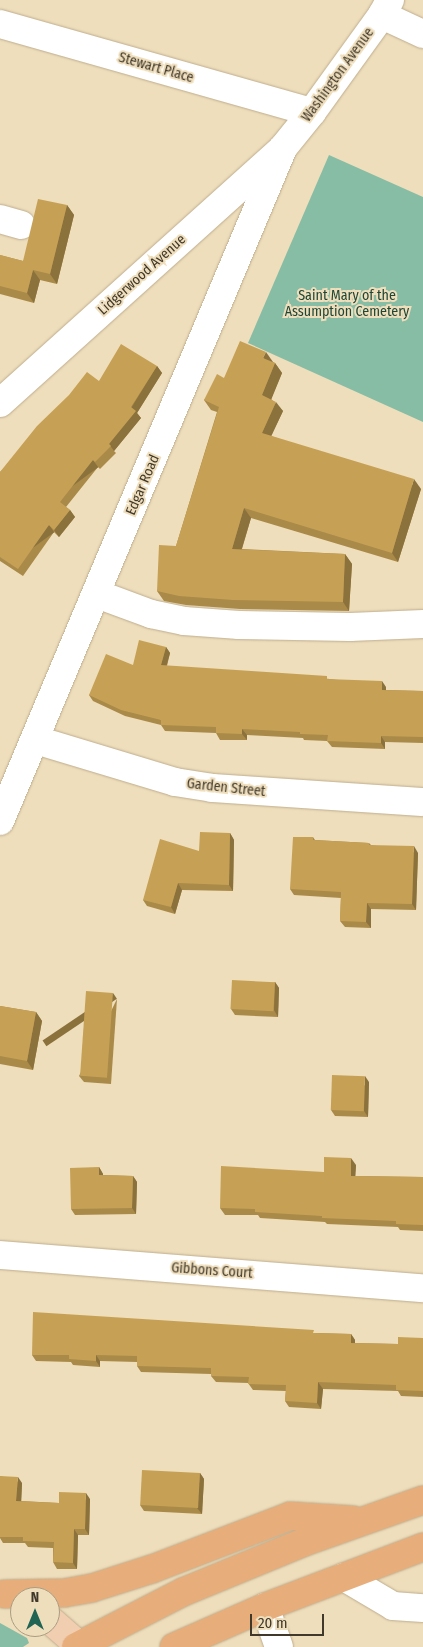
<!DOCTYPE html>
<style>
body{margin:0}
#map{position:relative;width:423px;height:1647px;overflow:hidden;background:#efdebc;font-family:"Fira Sans Condensed",sans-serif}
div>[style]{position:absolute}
.green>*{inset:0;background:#86bda4}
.roads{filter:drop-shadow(0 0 1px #bead8d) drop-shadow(0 0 1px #bead8d)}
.minor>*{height:28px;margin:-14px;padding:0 14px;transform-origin:14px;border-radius:14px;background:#fff}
.major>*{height:28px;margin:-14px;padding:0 14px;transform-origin:14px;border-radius:14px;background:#f1ceb0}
.highway>*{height:28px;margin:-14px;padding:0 14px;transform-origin:14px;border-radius:14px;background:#e7ae7c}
.wall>*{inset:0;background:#aa8a49}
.shaded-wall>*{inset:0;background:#8b713c;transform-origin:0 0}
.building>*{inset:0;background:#c6a155;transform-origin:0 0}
span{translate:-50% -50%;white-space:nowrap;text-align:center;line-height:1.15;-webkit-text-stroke:4px #efdebc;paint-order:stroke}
.street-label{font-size:14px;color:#3f382b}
.park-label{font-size:14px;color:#1e4635}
.north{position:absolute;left:10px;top:1587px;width:50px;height:50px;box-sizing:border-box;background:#efdebc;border:1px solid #a99c82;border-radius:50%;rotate:0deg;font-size:14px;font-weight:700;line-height:20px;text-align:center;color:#3f382b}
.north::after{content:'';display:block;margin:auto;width:18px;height:22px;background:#206454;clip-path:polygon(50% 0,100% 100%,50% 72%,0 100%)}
.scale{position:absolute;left:250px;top:1614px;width:74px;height:22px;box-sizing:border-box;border:2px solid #3f382b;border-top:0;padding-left:6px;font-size:15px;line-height:18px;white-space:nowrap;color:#3f382b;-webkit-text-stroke:4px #efdebc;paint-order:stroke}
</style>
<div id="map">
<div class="green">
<i style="clip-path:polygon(329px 155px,423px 197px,423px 422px,248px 343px)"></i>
<i style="clip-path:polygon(0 1623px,27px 1638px,29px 1643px,23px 1647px,0 1647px)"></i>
</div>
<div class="roads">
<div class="minor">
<i style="left:382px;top:15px;width:45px;rotate:24.9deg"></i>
<i style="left:0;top:24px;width:324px;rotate:15.8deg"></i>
<i style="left:0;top:219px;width:22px;rotate:16deg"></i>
<i style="left:0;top:403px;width:381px;rotate:-42deg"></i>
<i style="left:283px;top:148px;width:46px;rotate:-51.1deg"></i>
<i style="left:312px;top:112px;width:120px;rotate:-54.2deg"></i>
<i style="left:382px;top:15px;width:17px;rotate:-62deg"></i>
<i style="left:97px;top:594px;width:58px;rotate:20.3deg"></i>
<i style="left:151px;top:614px;width:34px;rotate:12deg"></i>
<i style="left:184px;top:621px;width:55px;rotate:4.2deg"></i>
<i style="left:239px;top:625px;width:111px;rotate:1deg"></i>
<i style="left:350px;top:627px;width:73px;rotate:-2.4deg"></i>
<i style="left:36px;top:740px;width:145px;rotate:16.8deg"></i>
<i style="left:175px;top:782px;width:37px;rotate:9deg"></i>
<i style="left:212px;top:788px;width:211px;rotate:3.8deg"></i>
<i style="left:0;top:821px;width:730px;rotate:-67.19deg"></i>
<i style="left:0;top:1255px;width:424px;rotate:4.5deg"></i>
<i style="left:344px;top:1577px;width:57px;rotate:30.6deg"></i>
<i style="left:393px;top:1606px;width:30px;rotate:4deg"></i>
<i style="left:265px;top:1607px;width:42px;rotate:70.7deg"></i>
</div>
<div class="major">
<i style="left:50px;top:1620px;width:41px;rotate:41.1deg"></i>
</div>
<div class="highway">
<i style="left:5px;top:1594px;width:59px;rotate:-1deg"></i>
<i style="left:64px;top:1593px;width:28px;rotate:-10deg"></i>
<i style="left:92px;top:1588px;width:63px;rotate:-17.6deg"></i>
<i style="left:152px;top:1569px;width:148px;rotate:-21deg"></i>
<i style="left:290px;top:1516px;width:63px;rotate:3.6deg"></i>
<i style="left:76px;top:1647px;width:120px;rotate:-27.2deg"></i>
<i style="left:183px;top:1592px;width:134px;rotate:-22.4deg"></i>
<i style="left:307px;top:1541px;width:123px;rotate:-19.5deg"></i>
<i style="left:174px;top:1647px;width:99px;rotate:-23.7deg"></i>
<i style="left:265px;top:1607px;width:169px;rotate:-20.8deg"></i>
</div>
</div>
<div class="wall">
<i style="clip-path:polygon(67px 205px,74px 215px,57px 284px,40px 280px,34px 303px,0 294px,0 255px,23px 261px)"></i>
<i style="clip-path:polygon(273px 362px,275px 363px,282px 373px,271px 399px,283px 411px,271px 436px,421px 489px,398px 562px,251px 518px,242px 549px,345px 554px,352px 564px,349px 611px,240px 609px,186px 605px,164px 601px,157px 591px,176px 546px,217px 412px,211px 410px,204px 400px,224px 378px)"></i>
<i style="clip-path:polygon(157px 366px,162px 373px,137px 413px,141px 418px,114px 451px,116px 453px,100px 469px,98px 467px,66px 507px,70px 510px,75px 517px,59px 537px,54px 532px,23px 576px,0 561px,0 472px,99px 381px)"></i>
<i style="clip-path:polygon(166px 647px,170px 653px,167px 666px,330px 679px,386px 687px,386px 690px,423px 691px,423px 743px,385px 742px,385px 749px,332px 747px,327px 741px,304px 740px,303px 738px,247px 735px,247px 740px,220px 740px,216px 733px,165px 731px,161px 725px,125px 716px,93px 701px,89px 695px,133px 665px)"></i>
<i style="clip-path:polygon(230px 833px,234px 840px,233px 891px,182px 890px,175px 914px,147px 906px,143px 900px,199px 851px)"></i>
<i style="clip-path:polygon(313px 837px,315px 840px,369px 843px,371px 845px,418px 853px,416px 910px,371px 909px,371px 928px,345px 927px,340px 921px,341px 898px,294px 895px,290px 889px)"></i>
<i style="clip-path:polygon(275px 982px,279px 988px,278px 1017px,235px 1015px,231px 1009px)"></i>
<i style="clip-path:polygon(117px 999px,111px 1084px,84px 1082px,79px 1076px)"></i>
<i style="clip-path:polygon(0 1006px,36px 1012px,42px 1021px,33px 1070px,0 1064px)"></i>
<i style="clip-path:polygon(369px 1082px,368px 1117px,335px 1116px,331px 1110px)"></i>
<i style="clip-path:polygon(356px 1165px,355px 1176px,423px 1177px,423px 1231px,400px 1230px,398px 1227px,327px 1224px,325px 1222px,260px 1218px,258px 1215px,225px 1215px,220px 1208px,324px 1172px)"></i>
<i style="clip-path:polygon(99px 1167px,103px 1174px,103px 1175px,133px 1176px,137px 1182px,136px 1214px,75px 1215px,71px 1209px)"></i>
<i style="clip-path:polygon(316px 1333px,351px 1334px,355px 1340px,355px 1343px,398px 1344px,423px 1338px,423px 1397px,401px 1396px,398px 1391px,323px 1389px,321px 1409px,289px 1407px,285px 1401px,286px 1391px,253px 1390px,248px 1383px,216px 1382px,211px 1376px,211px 1374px,141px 1372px,137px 1366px,137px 1362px,100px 1361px,100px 1367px,73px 1365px,71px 1362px,36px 1361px,32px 1355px)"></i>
<i style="clip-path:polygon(200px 1473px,204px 1479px,202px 1514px,144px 1511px,140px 1505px)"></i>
<i style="clip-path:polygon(0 1476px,22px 1483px,21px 1501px,59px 1503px,90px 1499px,89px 1535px,78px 1535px,77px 1569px,57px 1569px,53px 1562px,53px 1548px,28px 1547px,25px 1543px,3px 1543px,0 1538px)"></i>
</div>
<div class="shaded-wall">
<i style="clip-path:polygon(67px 205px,74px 215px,57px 284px,50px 274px)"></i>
<i style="clip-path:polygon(33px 270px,40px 280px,34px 303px,27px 293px)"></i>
<i style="clip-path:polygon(266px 352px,273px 362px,270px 368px,263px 358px)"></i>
<i style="clip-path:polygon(275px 363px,282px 373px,269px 405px,262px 395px)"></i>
<i style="clip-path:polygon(157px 366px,162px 373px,137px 413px,141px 418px,114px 451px,109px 444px)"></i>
<i style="clip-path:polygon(276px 402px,283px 411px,268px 443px,262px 433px)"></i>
<i style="left:93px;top:460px;width:9px;height:53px;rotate:54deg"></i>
<i style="clip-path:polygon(414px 479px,421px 489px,398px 562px,392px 553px)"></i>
<i style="clip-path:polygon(244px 508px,251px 518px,239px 558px,232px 549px)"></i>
<i style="clip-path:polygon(70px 510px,75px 517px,59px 537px,54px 530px)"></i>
<i style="left:49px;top:525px;width:9px;height:54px;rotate:54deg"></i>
<i style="clip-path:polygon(345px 554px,352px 564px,349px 611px,343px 602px)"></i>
<i style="clip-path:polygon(166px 647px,170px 653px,165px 671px,161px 665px)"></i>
<i style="clip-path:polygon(382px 681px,386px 687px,386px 696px,382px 690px)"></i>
<i style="clip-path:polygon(242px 729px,247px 735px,247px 740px,242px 734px)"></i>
<i style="clip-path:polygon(381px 736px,385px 742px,385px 749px,381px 743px)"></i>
<i style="clip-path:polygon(230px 833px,234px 840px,233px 891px,229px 885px)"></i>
<i style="clip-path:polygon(414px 846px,418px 853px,416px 910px,412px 904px)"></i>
<i style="clip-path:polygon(178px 883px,182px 890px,175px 914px,171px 907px)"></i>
<i style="clip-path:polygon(367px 903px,371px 909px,371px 928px,366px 922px)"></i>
<i style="clip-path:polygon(275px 982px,279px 988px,278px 1017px,274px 1010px)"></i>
<i style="left:113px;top:993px;width:7px;height:85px;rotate:56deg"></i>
<i style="clip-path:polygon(36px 1012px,42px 1021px,33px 1070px,27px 1061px)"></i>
<i style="clip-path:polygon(365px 1076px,369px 1082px,368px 1117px,364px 1111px)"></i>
<i style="clip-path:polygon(351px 1158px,356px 1165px,355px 1182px,351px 1176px)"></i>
<i style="clip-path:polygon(99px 1167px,103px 1174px,103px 1181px,99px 1175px)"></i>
<i style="clip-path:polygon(133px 1176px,137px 1182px,136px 1214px,132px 1208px)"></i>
<i style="clip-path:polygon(351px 1334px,355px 1340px,355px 1349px,351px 1343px)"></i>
<i style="clip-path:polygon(96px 1355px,100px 1361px,100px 1367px,96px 1361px)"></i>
<i style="clip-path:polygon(318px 1382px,323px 1389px,321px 1409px,317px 1403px)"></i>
<i style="clip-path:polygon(200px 1473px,204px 1479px,202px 1514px,197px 1508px)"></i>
<i style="clip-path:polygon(18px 1477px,22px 1483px,21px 1507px,16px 1501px)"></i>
<i style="clip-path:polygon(86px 1493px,90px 1499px,89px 1535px,85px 1529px)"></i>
<i style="clip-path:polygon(74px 1529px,78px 1535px,77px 1569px,73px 1563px)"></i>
</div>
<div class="building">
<i style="clip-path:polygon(38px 199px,67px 205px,50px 274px,33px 270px,27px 293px,0 286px,0 255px,23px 261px)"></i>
<i style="clip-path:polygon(240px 341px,266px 352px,263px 358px,275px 363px,262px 395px,276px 402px,262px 433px,414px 479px,392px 553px,244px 508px,232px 549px,345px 554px,343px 602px,233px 600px,179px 596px,157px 591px,159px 545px,176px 546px,219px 407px,204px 400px,217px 374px,224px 378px)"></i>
<i style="clip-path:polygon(121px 344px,157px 366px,131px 407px,136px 411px,109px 444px,111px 446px,95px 462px,93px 460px,60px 502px,70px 510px,54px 530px,49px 525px,18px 569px,0 557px,0 472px,37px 426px,69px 395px,87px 372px,99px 381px)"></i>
<i style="clip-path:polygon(139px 640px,166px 647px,161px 665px,327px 676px,327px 679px,382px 681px,382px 690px,423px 691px,423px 737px,381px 736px,381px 743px,327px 741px,328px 735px,300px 734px,300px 732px,242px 729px,242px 734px,216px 733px,216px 727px,161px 725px,161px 720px,121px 710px,89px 695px,106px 654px,133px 665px)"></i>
<i style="clip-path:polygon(200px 832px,230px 833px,229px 885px,178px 883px,171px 907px,143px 900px,160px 839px,199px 851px)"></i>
<i style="clip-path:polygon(293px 837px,313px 837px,313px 840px,369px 843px,369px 845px,414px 846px,412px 904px,367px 903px,366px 922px,340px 921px,341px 892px,290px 889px)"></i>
<i style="left:232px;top:980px;width:43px;height:29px;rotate:3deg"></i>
<i style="left:86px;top:991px;width:27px;height:85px;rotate:4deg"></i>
<i style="clip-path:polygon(0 1006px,36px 1012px,27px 1061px,0 1056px)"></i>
<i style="left:332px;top:1075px;width:33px;height:35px;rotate:2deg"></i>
<i style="clip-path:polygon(324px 1157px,351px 1158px,351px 1176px,423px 1177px,423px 1225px,396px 1224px,396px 1221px,322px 1218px,322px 1216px,255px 1212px,255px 1209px,220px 1208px,221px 1166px,324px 1172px)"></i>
<i style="clip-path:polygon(99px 1167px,99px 1175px,133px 1176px,132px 1208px,71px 1209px,70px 1168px)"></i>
<i style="clip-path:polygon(33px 1312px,314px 1330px,313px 1333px,351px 1334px,351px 1343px,398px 1344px,398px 1337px,423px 1338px,423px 1391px,396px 1390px,396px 1385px,318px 1382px,317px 1403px,285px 1401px,286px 1385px,248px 1384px,249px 1377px,211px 1376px,211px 1368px,137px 1366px,137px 1356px,96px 1355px,96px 1361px,69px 1359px,69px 1355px,32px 1355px)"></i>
<i style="left:142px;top:1470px;width:58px;height:35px;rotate:3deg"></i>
<i style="clip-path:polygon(0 1476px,18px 1477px,16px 1501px,59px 1503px,59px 1492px,86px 1493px,85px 1529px,74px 1529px,73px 1563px,53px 1562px,54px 1542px,23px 1541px,23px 1537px,0 1537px)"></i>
</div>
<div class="street-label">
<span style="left:156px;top:68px;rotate:16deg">Stewart Place</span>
<span style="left:338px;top:75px;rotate:-54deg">Washington Avenue</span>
<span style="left:142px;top:275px;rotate:-42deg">Lidgerwood Avenue</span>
<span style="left:143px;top:485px;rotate:-67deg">Edgar Road</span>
<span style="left:226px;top:788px;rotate:6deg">Garden Street</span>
<span style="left:212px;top:1271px;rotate:4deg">Gibbons Court</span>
</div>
<div class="park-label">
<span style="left:347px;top:304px">Saint Mary of the<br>Assumption Cemetery</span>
</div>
<div class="north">N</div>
<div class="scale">20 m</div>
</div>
